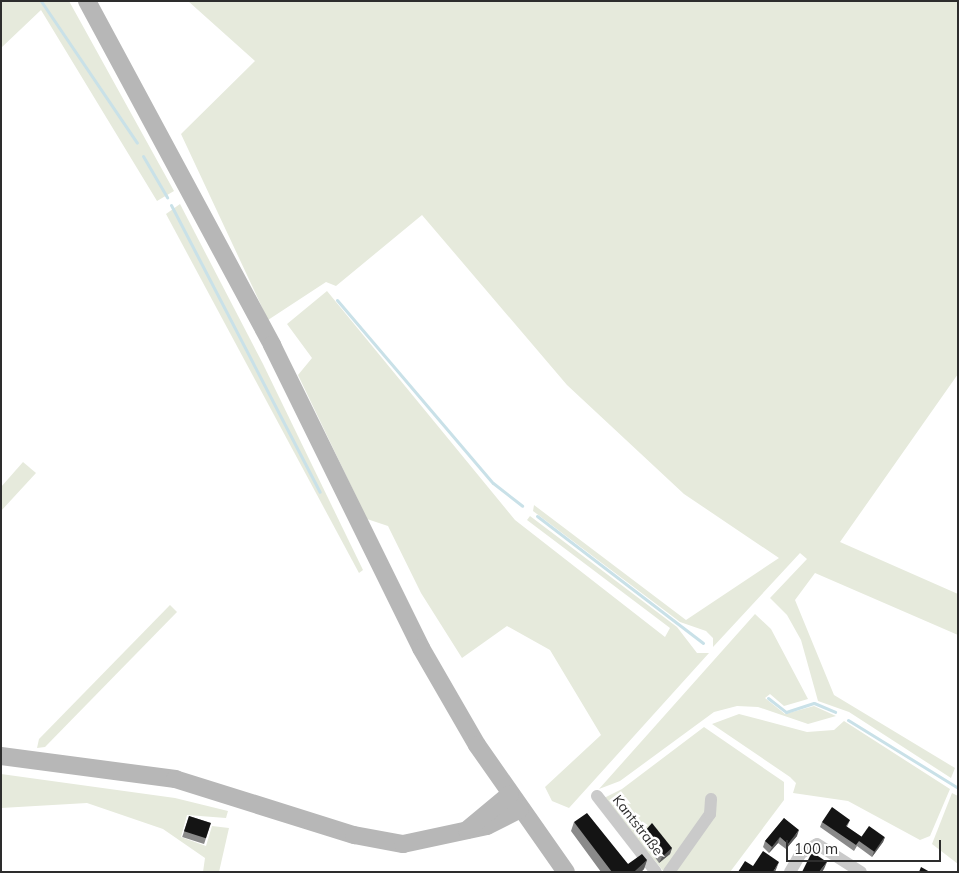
<!DOCTYPE html>
<meta charset="utf-8">
<style>
body{margin:0}
#map{position:relative;width:959px;height:873px;overflow:hidden;background:#fff;font-family:Mulish,sans-serif}
div>[style]{position:absolute}
.green>*{inset:0;background:#e6eadc}
.stream>*{height:3px;margin:-1.5px;padding:0 1.5px;transform-origin:1.5px;border-radius:1.5px;background:#c9e1e8}
.street>*{height:12px;margin:-6px;padding:0 6px;transform-origin:6px;border-radius:6px;background:#cacaca}
.secondary>*{height:18px;margin:-9px;padding:0 9px;transform-origin:9px;border-radius:9px;background:#b7b7b7}
.wall>*{inset:0;background:#8a8a8a;transform-origin:0 0}
.shaded-wall>*{inset:0;background:#5a5a5a}
.building>*{inset:0;background:#141414;transform-origin:0 0}
span{translate:-50% -50%;white-space:nowrap;text-align:center;line-height:1.15;-webkit-text-stroke:5px #fff;paint-order:stroke}
.street-label{font-size:14px;color:#2d2d2d}
.frame{position:absolute;inset:0;border:2px solid #2d2d2d;pointer-events:none}
.scale{position:absolute;left:786px;top:840px;width:155px;height:22px;box-sizing:border-box;border:2px solid #2d2d2d;border-top:0;padding-left:6px;font-size:15px;line-height:18px;white-space:nowrap;color:#2d2d2d;-webkit-text-stroke:4px #fff;paint-order:stroke}
</style>
<div id="map">
<div class="green">
<i style="clip-path:polygon(1px 1px,69px 1px,174px 191px,157px 201px,41px 10px,1px 48px)"></i>
<i style="clip-path:polygon(188px 1px,958px 1px,958px 374px,840px 542px,958px 594px,958px 635px,815px 573px,795px 600px,834px 695px,955px 768px,951px 778px,849px 712px,818px 701px,801px 640px,787px 615px,770px 598px,807px 559px,800px 553px,713px 647px,713px 638px,706px 631px,680px 622px,533px 511px,534px 505px,686px 620px,779px 558px,684px 494px,567px 385px,422px 215px,336px 286px,326px 282px,268px 320px,181px 134px,255px 61px)"></i>
<i style="clip-path:polygon(180px 204px,263px 364px,363px 570px,359px 573px,166px 214px)"></i>
<i style="clip-path:polygon(327px 291px,515px 520px,665px 637px,670px 628px,527px 520px,530px 516px,677px 627px,697px 653px,709px 653px,569px 808px,552px 801px,545px 787px,601px 735px,550px 650px,507px 626px,462px 658px,421px 593px,388px 526px,367px 519px,298px 375px,312px 358px,287px 324px)"></i>
<i style="clip-path:polygon(23px 462px,36px 473px,1px 511px,1px 487px)"></i>
<i style="clip-path:polygon(170px 605px,177px 612px,45px 747px,37px 748px,39px 739px)"></i>
<i style="clip-path:polygon(755px 614px,771px 629px,808px 699px,784px 706px,770px 694px,765px 698px,785px 714px,814px 706px,836px 716px,808px 724px,758px 707px,737px 706px,714px 712px,620px 781px,599px 789px)"></i>
<i style="clip-path:polygon(739px 714px,807px 732px,834px 730px,844px 721px,950px 789px,930px 836px,920px 840px,848px 801px,793px 793px,796px 783px,790px 777px,712px 724px)"></i>
<i style="clip-path:polygon(704px 727px,784px 782px,784px 800px,730px 872px,664px 872px,604px 798px,622px 789px)"></i>
<i style="clip-path:polygon(1px 774px,175px 798px,228px 811px,226px 818px,187px 815px,181px 837px,206px 846px,212px 826px,229px 828px,219px 872px,203px 872px,205px 858px,163px 829px,87px 803px,1px 808px)"></i>
<i style="clip-path:polygon(952px 793px,958px 796px,958px 864px,932px 844px)"></i>
</div>
<div class="stream">
<i style="left:41px;top:1px;width:171px;rotate:55.9deg"></i>
<i style="left:143px;top:156px;width:48px;rotate:59.7deg"></i>
<i style="left:171px;top:205px;width:323px;rotate:62.6deg"></i>
<i style="left:337px;top:300px;width:240px;rotate:49.6deg"></i>
<i style="left:493px;top:483px;width:37px;rotate:38deg"></i>
<i style="left:537px;top:516px;width:209px;rotate:37.4deg"></i>
<i style="left:768px;top:698px;width:23px;rotate:38deg"></i>
<i style="left:786px;top:712px;width:29px;rotate:-18deg"></i>
<i style="left:814px;top:703px;width:23px;rotate:23deg"></i>
<i style="left:848px;top:720px;width:129px;rotate:31.7deg"></i>
</div>
<div class="street">
<i style="left:597px;top:796px;width:96px;rotate:52.2deg"></i>
<i style="left:669px;top:872px;width:71px;rotate:-54.7deg"></i>
<i style="left:710px;top:814px;width:15px;rotate:-86deg"></i>
<i style="left:790px;top:872px;width:22px;rotate:-60deg"></i>
<i style="left:801px;top:853px;width:18px;rotate:-29deg"></i>
<i style="left:817px;top:844px;width:52px;rotate:32.5deg"></i>
</div>
<div class="secondary">
<i style="left:87px;top:1px;width:391px;rotate:61.7deg"></i>
<i style="left:272px;top:345px;width:338px;rotate:63.8deg"></i>
<i style="left:421px;top:648px;width:112px;rotate:60deg"></i>
<i style="left:477px;top:745px;width:155px;rotate:55deg"></i>
<i style="left:1px;top:756px;width:176px;rotate:7.5deg"></i>
<i style="left:175px;top:779px;width:188px;rotate:17.4deg"></i>
<i style="left:354px;top:835px;width:50px;rotate:10.4deg"></i>
<i style="left:403px;top:844px;width:86px;rotate:-12.1deg"></i>
<i style="left:487px;top:826px;width:37px;rotate:-27deg"></i>
<i style="left:467px;top:830px;width:56px;rotate:-39.9deg"></i>
</div>
<div class="wall">
<i style="left:189px;top:816px;width:23px;height:22px;rotate:18deg"></i>
<i style="clip-path:polygon(784px 818px,797px 836px,786px 849px,778px 843px,769px 853px,763px 847px,765px 841px)"></i>
<i style="clip-path:polygon(850px 820px,847px 827px,862px 837px,885px 837px,883px 842px,872px 857px,857px 846px,854px 851px,820px 827px,822px 822px)"></i>
<i style="clip-path:polygon(574px 822px,628px 864px,647px 860px,644px 869px,641px 872px,601px 872px,571px 831px)"></i>
<i style="clip-path:polygon(644px 832px,672px 848px,670px 854px,659px 863px,642px 838px)"></i>
</div>
<div class="shaded-wall">
<i style="clip-path:polygon(799px 830px,797px 836px,786px 849px,788px 844px)"></i>
<i style="clip-path:polygon(780px 837px,778px 843px,769px 853px,772px 847px)"></i>
<i style="clip-path:polygon(885px 837px,883px 842px,872px 857px,874px 851px)"></i>
<i style="clip-path:polygon(672px 848px,670px 854px,659px 863px,662px 857px)"></i>
<i style="clip-path:polygon(647px 860px,644px 869px,641px 872px,634px 872px)"></i>
<i style="clip-path:polygon(779px 862px,775px 872px,773px 872px)"></i>
<i style="clip-path:polygon(827px 862px,824px 869px,822px 872px,819px 872px)"></i>
</div>
<div class="building">
<i style="clip-path:polygon(832px 807px,850px 820px,846px 826px,862px 837px,856px 845px,822px 822px)"></i>
<i style="clip-path:polygon(587px 813px,628px 864px,642px 854px,647px 860px,634px 872px,612px 872px,574px 822px)"></i>
<i style="left:189px;top:816px;width:23px;height:16px;rotate:18deg"></i>
<i style="clip-path:polygon(784px 818px,799px 830px,788px 844px,780px 837px,772px 847px,765px 841px)"></i>
<i style="clip-path:polygon(652px 823px,672px 848px,662px 857px,644px 832px)"></i>
<i style="left:869px;top:826px;width:19px;height:18px;rotate:35deg"></i>
<i style="clip-path:polygon(763px 851px,779px 862px,773px 872px,738px 872px,745px 861px,753px 866px)"></i>
<i style="clip-path:polygon(812px 852px,827px 862px,819px 872px,802px 872px)"></i>
<i style="clip-path:polygon(921px 867px,930px 872px,919px 872px)"></i>
</div>
<div class="street-label">
<span style="left:638px;top:825px;rotate:52deg">Kantstraße</span>
</div>
<div class="frame"></div>
<div class="scale">100 m</div>
</div>
